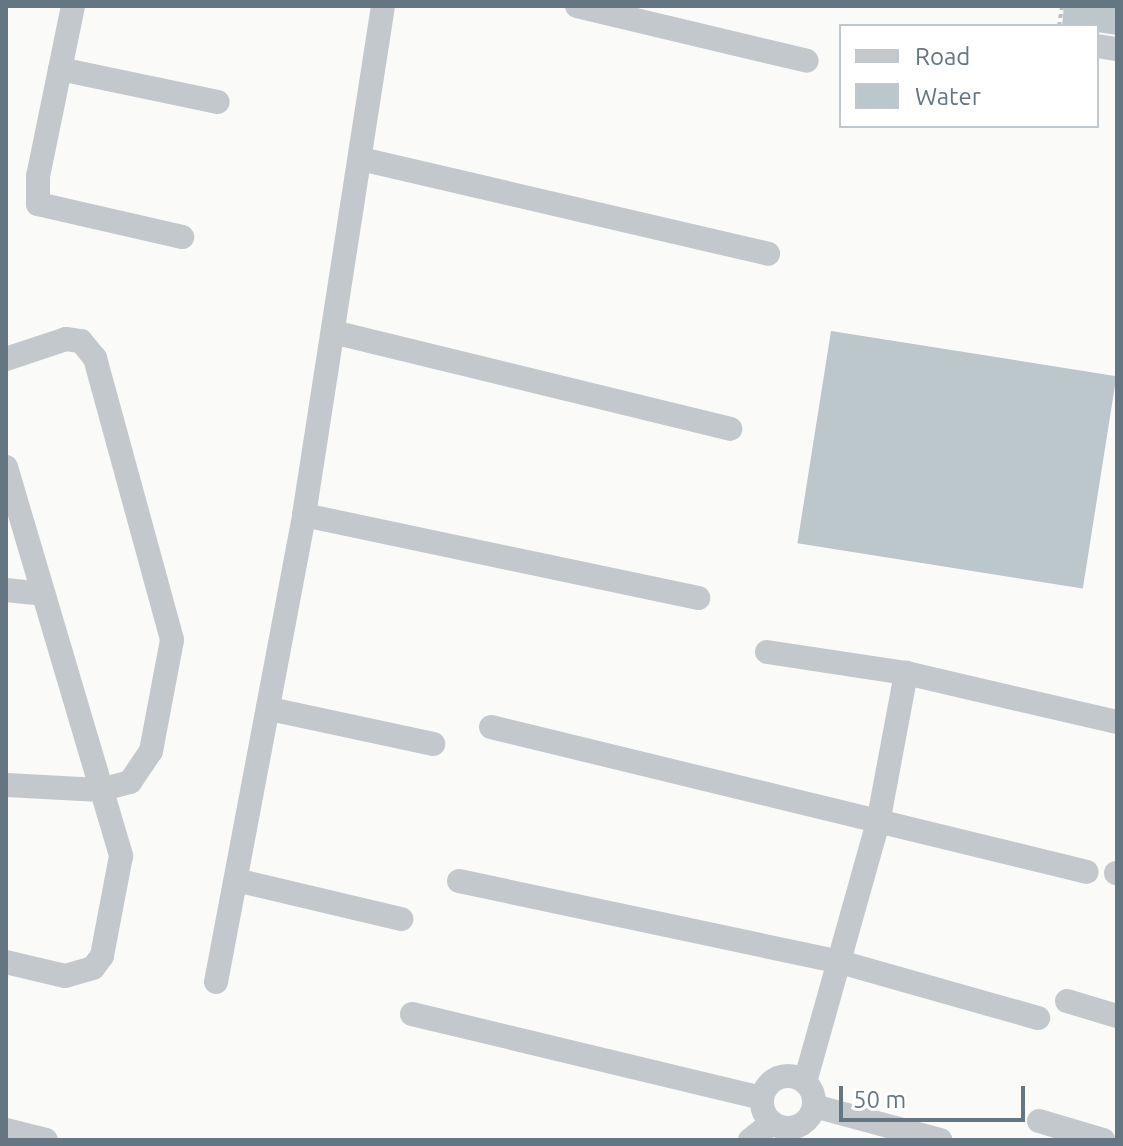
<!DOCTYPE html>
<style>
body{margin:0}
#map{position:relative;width:1123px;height:1146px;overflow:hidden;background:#fafaf8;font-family:Ubuntu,sans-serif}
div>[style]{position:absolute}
.water>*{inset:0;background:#bbc7cb;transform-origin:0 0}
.path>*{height:4px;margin-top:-2px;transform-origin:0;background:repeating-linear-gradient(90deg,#bbbfc2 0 4px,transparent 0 8px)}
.minor>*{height:24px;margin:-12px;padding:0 12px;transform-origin:12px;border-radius:12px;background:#c3c8cc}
.minor>.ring{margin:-12px;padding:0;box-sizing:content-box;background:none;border:24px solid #c3c8cc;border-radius:50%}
span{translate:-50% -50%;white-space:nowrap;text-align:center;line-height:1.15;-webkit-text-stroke:8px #fff;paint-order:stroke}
.frame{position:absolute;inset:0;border:8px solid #657683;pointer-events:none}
.legend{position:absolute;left:839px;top:24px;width:260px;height:104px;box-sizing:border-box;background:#fff;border:2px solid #c1c8cd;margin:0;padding:10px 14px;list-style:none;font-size:24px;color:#657683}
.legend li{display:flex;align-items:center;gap:16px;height:40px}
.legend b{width:40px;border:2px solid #c1c8cd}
.scale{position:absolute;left:839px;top:1086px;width:186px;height:36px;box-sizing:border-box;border:4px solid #657683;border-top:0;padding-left:10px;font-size:24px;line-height:28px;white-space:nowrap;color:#657683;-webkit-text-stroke:6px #fff;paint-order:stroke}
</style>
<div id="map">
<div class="water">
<i style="clip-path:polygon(1064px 6px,1117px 6px,1117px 35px,1097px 32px,1097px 26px,1062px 26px)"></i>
<i style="left:831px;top:331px;width:289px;height:215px;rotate:9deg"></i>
</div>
<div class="path">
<i style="left:1059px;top:26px;width:20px;rotate:-81deg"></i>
</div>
<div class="minor">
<i style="left:73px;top:6px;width:174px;rotate:101.6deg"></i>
<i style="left:38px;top:176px;width:28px;rotate:90deg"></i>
<i style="left:38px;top:204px;width:148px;rotate:12.9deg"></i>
<i style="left:577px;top:6px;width:236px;rotate:13.4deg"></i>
<i style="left:1097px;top:46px;width:20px;rotate:9deg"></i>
<i style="left:60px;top:69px;width:161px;rotate:11.8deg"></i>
<i style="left:361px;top:159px;width:418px;rotate:13.1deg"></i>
<i style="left:333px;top:332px;width:409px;rotate:13.7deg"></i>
<i style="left:6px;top:359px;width:63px;rotate:-18.4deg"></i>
<i style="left:66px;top:339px;width:15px;rotate:8deg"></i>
<i style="left:81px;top:341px;width:22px;rotate:51deg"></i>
<i style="left:95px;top:358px;width:292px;rotate:74.7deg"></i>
<i style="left:172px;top:640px;width:113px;rotate:100.7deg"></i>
<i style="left:151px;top:751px;width:37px;rotate:124deg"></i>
<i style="left:130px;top:782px;width:31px;rotate:165deg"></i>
<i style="left:100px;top:790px;width:94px;rotate:-177deg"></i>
<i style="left:6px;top:467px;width:406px;rotate:73.5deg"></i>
<i style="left:121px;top:856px;width:102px;rotate:100.8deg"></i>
<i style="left:102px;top:956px;width:15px;rotate:127deg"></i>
<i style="left:93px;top:968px;width:29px;rotate:164deg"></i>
<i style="left:65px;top:976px;width:61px;rotate:-166.7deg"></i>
<i style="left:304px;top:515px;width:403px;rotate:11.9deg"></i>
<i style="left:6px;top:590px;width:37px;rotate:6deg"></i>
<i style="left:767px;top:652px;width:141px;rotate:8.6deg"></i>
<i style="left:906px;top:673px;width:217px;rotate:13.1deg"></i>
<i style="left:270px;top:709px;width:167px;rotate:12.1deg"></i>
<i style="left:491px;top:727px;width:613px;rotate:13.67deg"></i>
<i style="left:1116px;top:873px;width:1px"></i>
<i style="left:236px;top:880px;width:170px;rotate:13.3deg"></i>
<i style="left:459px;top:881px;width:390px;rotate:12deg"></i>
<i style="left:840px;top:962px;width:206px;rotate:15.8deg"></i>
<i style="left:216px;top:982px;width:475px;rotate:-79.3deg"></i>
<i style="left:304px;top:515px;width:515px;rotate:-81.18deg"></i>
<i style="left:1067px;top:1001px;width:52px;rotate:16.7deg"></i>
<i style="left:412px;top:1014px;width:360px;rotate:13.5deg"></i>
<i class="ring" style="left:762px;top:1076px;width:28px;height:28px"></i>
<i style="left:805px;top:1082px;width:269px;rotate:-74.3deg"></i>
<i style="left:878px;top:823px;width:153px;rotate:-79.4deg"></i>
<i style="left:814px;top:1106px;width:131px;rotate:15.1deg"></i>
<i style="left:1039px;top:1121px;width:67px;rotate:16.5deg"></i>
<i style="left:6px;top:1130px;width:41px;rotate:14deg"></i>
<i style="left:750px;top:1140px;width:28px;rotate:-38deg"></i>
</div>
<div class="frame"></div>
<ul class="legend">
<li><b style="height:10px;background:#c3c8cc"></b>Road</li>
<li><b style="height:22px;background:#bbc7cb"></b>Water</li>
</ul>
<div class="scale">50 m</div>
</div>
